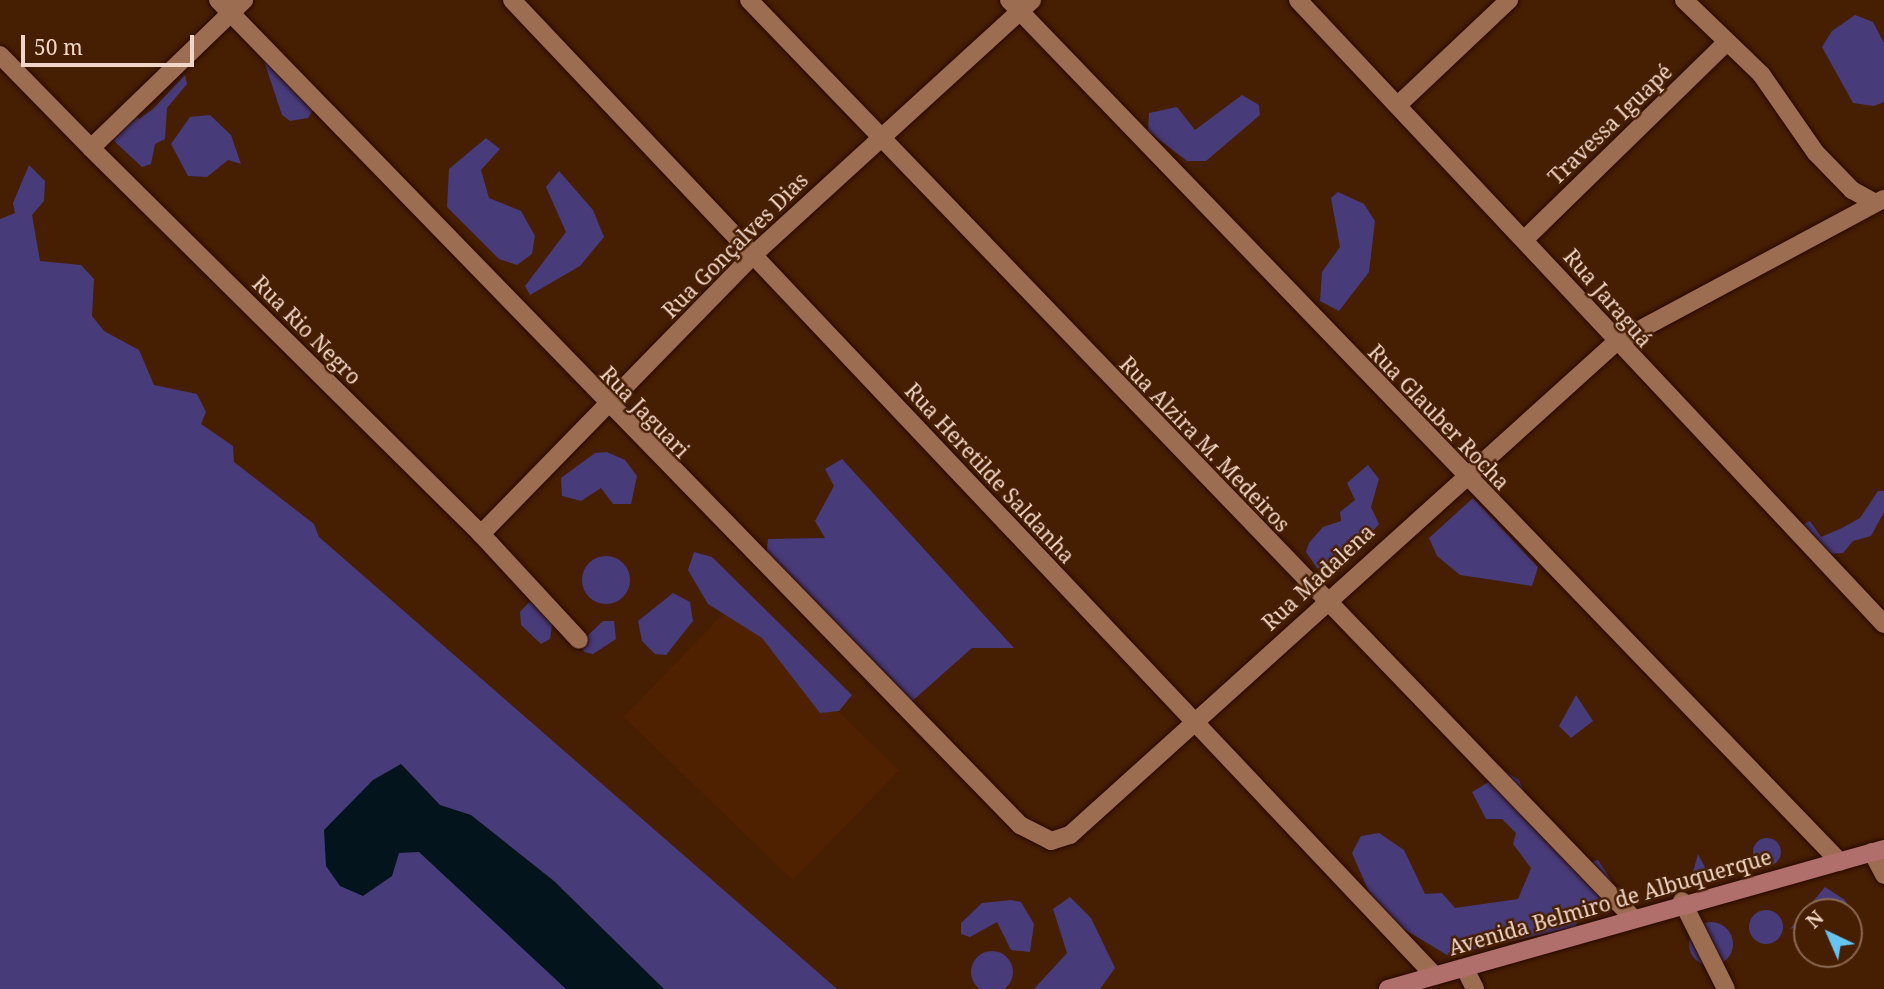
<!DOCTYPE html>
<meta charset="utf-8">
<style>
body{margin:0}
#map{position:relative;width:1884px;height:989px;overflow:hidden;background:#461e02;font-family:"Noto Serif",serif}
div>[style]{position:absolute}
.built>*{inset:0;background:#502100;transform-origin:0 0}
.green>*{inset:0;background:#483b79}
.round{border-radius:50%}
.water>*{inset:0;background:#03141d}
.roads{filter:drop-shadow(0 0 2px #270900) drop-shadow(0 0 2px #270900)}
.minor>*{height:18px;margin:-9px;padding:0 9px;transform-origin:9px;border-radius:9px;background:#9d6d52}
.tertiary>*{height:18px;margin:-9px;padding:0 9px;transform-origin:9px;border-radius:9px;background:#9d6d52}
.secondary>*{height:18px;margin:-9px;padding:0 9px;transform-origin:9px;border-radius:9px;background:#b16f6c}
span{translate:-50% -50%;white-space:nowrap;text-align:center;line-height:1.15;-webkit-text-stroke:5px #461e02;paint-order:stroke}
.street-label{font-size:21px;color:#f1d6c7}
.north{position:absolute;left:1793px;top:898px;width:70px;height:70px;box-sizing:border-box;background:#461e02;border:2px solid #8a6851;border-radius:50%;rotate:316deg;font-size:19px;font-weight:700;line-height:28px;text-align:center;color:#f1d6c7}
.north::after{content:'';display:block;margin:auto;width:24px;height:32px;background:#67c4f0;clip-path:polygon(50% 0,100% 100%,50% 72%,0 100%)}
.scale{position:absolute;left:21px;top:35px;width:173px;height:32px;box-sizing:border-box;border:4px solid #f1d6c7;border-top:0;padding-left:9px;font-size:21px;line-height:24px;white-space:nowrap;color:#f1d6c7;-webkit-text-stroke:5px #461e02;paint-order:stroke}
</style>
<div id="map">
<div class="built">
<i style="left:730px;top:607px;width:235px;height:153px;rotate:44deg"></i>
</div>
<div class="green">
<i style="clip-path:polygon(1855px 15px,1873px 22px,1884px 43px,1884px 102px,1874px 106px,1853px 103px,1822px 47px,1832px 31px)"></i>
<i style="clip-path:polygon(261px 52px,314px 109px,308px 118px,290px 121px,282px 115px)"></i>
<i style="clip-path:polygon(185px 75px,187px 84px,167px 108px,165px 139px,155px 144px,151px 164px,142px 167px,113px 140px,114px 130px,133px 112px,139px 119px,153px 109px)"></i>
<i style="clip-path:polygon(1242px 95px,1259px 105px,1260px 115px,1206px 161px,1187px 161px,1148px 131px,1149px 113px,1177px 107px,1195px 130px)"></i>
<i style="clip-path:polygon(210px 115px,231px 135px,241px 164px,228px 160px,207px 177px,188px 176px,171px 144px,190px 117px)"></i>
<i style="clip-path:polygon(486px 138px,500px 149px,481px 170px,489px 198px,521px 211px,535px 236px,532px 254px,517px 265px,499px 259px,447px 207px,449px 169px)"></i>
<i style="clip-path:polygon(29px 165px,45px 181px,44px 201px,32px 215px,40px 261px,81px 265px,94px 279px,92px 316px,104px 331px,139px 350px,154px 385px,197px 394px,206px 412px,201px 424px,233px 446px,234px 462px,314px 524px,319px 537px,837px 989px,0 989px,0 219px,15px 213px,13px 203px)"></i>
<i style="clip-path:polygon(559px 171px,593px 210px,604px 237px,580px 266px,530px 295px,525px 286px,566px 232px,546px 187px)"></i>
<i style="clip-path:polygon(1338px 192px,1364px 204px,1375px 221px,1369px 272px,1339px 311px,1320px 301px,1322px 272px,1340px 247px,1331px 198px)"></i>
<i style="clip-path:polygon(607px 452px,625px 460px,637px 476px,631px 504px,613px 504px,601px 488px,581px 501px,562px 496px,561px 478px,595px 453px)"></i>
<i style="clip-path:polygon(842px 459px,1014px 648px,972px 648px,910px 703px,766px 558px,768px 539px,825px 538px,815px 521px,834px 486px,825px 469px)"></i>
<i style="clip-path:polygon(1368px 465px,1379px 479px,1371px 507px,1379px 524px,1359px 547px,1327px 570px,1317px 568px,1306px 552px,1309px 543px,1323px 527px,1341px 521px,1340px 512px,1355px 500px,1347px 483px)"></i>
<i style="clip-path:polygon(1878px 491px,1884px 491px,1884px 512px,1871px 536px,1853px 541px,1843px 553px,1828px 554px,1797px 528px,1810px 521px,1821px 537px,1842px 528px,1860px 518px)"></i>
<i style="clip-path:polygon(1473px 498px,1538px 567px,1532px 586px,1460px 575px,1437px 556px,1429px 538px)"></i>
<i style="clip-path:polygon(694px 552px,712px 557px,852px 695px,839px 711px,820px 713px,762px 638px,708px 604px,688px 570px)"></i>
<i class="round" style="left:582px;top:556px;width:48px;height:48px"></i>
<i style="clip-path:polygon(673px 593px,690px 602px,693px 621px,666px 655px,655px 654px,642px 641px,638px 621px)"></i>
<i style="clip-path:polygon(533px 598px,553px 619px,550px 639px,541px 644px,521px 625px,520px 612px)"></i>
<i style="clip-path:polygon(603px 621px,614px 621px,616px 639px,593px 654px,584px 652px,581px 642px)"></i>
<i style="clip-path:polygon(1576px 695px,1593px 721px,1571px 738px,1559px 726px)"></i>
<i style="clip-path:polygon(1506px 772px,1519px 780px,1545px 841px,1589px 863px,1598px 860px,1615px 886px,1584px 910px,1575px 927px,1447px 955px,1394px 923px,1373px 901px,1352px 853px,1361px 836px,1379px 833px,1404px 850px,1425px 894px,1442px 893px,1455px 908px,1518px 899px,1531px 868px,1513px 844px,1516px 833px,1502px 819px,1486px 819px,1472px 792px)"></i>
<i class="round" style="left:1753px;top:838px;width:28px;height:28px"></i>
<i style="clip-path:polygon(1698px 854px,1709px 875px,1702px 888px,1693px 872px)"></i>
<i style="clip-path:polygon(1825px 887px,1845px 900px,1850px 909px,1849px 916px,1807px 912px,1807px 924px,1790px 929px)"></i>
<i style="clip-path:polygon(1070px 897px,1091px 918px,1115px 968px,1100px 989px,1034px 989px,1067px 953px,1053px 909px)"></i>
<i style="clip-path:polygon(1011px 900px,1021px 902px,1034px 924px,1030px 952px,1011px 950px,997px 922px,970px 937px,961px 934px,961px 923px,982px 903px)"></i>
<i class="round" style="left:1749px;top:910px;width:34px;height:34px"></i>
<i class="round" style="left:1689px;top:922px;width:44px;height:44px"></i>
<i class="round" style="left:971px;top:951px;width:42px;height:42px"></i>
</div>
<div class="water">
<i style="clip-path:polygon(401px 764px,440px 805px,471px 815px,554px 881px,664px 989px,566px 989px,419px 852px,399px 853px,392px 876px,363px 896px,340px 886px,326px 866px,324px 830px,373px 780px)"></i>
</div>
<div class="roads">
<div class="minor">
<i style="left:218px;top:0;width:1151px;rotate:45.81deg"></i>
<i style="left:1020px;top:825px;width:35px;rotate:27deg"></i>
<i style="left:1051px;top:841px;width:20px;rotate:-18deg"></i>
<i style="left:1070px;top:835px;width:734px;rotate:-42.07deg"></i>
<i style="left:1615px;top:343px;width:305px;rotate:-28.2deg"></i>
<i style="left:512px;top:0;width:1343px;rotate:46.6deg"></i>
<i style="left:749px;top:0;width:1272px;rotate:46.08deg"></i>
<i style="left:1009px;top:0;width:1197px;rotate:46.05deg"></i>
<i style="left:1298px;top:0;width:856px;rotate:46.8deg"></i>
<i style="left:1684px;top:0;width:107px;rotate:43.9deg"></i>
<i style="left:1761px;top:74px;width:96px;rotate:55.2deg"></i>
<i style="left:1816px;top:153px;width:52px;rotate:45.8deg"></i>
<i style="left:1852px;top:190px;width:26px;rotate:29deg"></i>
<i style="left:1398px;top:105px;width:153px;rotate:-43.4deg"></i>
<i style="left:91px;top:148px;width:549px;rotate:44.7deg"></i>
<i style="left:481px;top:534px;width:144px;rotate:47.2deg"></i>
<i style="left:1526px;top:238px;width:279px;rotate:-44.3deg"></i>
<i style="left:481px;top:534px;width:390px;rotate:-45.7deg"></i>
<i style="left:753px;top:255px;width:378px;rotate:-42.4deg"></i>
<i style="left:1872px;top:852px;width:26px;rotate:62deg"></i>
<i style="left:1682px;top:901px;width:98px;rotate:63.4deg"></i>
<i style="left:1465px;top:969px;width:22px;rotate:63deg"></i>
</div>
<div class="tertiary">
<i style="left:0;top:55px;width:130px;rotate:45.6deg"></i>
<i style="left:91px;top:148px;width:213px;rotate:-44deg"></i>
</div>
<div class="secondary">
<i style="left:1388px;top:989px;width:515px;rotate:-15.76deg"></i>
</div>
</div>
<div class="street-label">
<span style="left:1610px;top:124px;rotate:-44deg">Travessa Iguapé</span>
<span style="left:735px;top:245px;rotate:-45deg">Rua Gonçalves Dias</span>
<span style="left:1608px;top:298px;rotate:49deg">Rua Jaraguá</span>
<span style="left:307px;top:330px;rotate:45deg">Rua Rio Negro</span>
<span style="left:645px;top:412px;rotate:46deg">Rua Jaguari</span>
<span style="left:1439px;top:417px;rotate:46deg">Rua Glauber Rocha</span>
<span style="left:1205px;top:444px;rotate:46deg">Rua Alzira M. Medeiros</span>
<span style="left:990px;top:473px;rotate:47deg">Rua Heretilde Saldanha</span>
<span style="left:1318px;top:577px;rotate:-43deg">Rua Madalena</span>
<span style="left:1610px;top:902px;rotate:-16deg">Avenida Belmiro de Albuquerque</span>
</div>
<div class="north">N</div>
<div class="scale">50 m</div>
</div>
